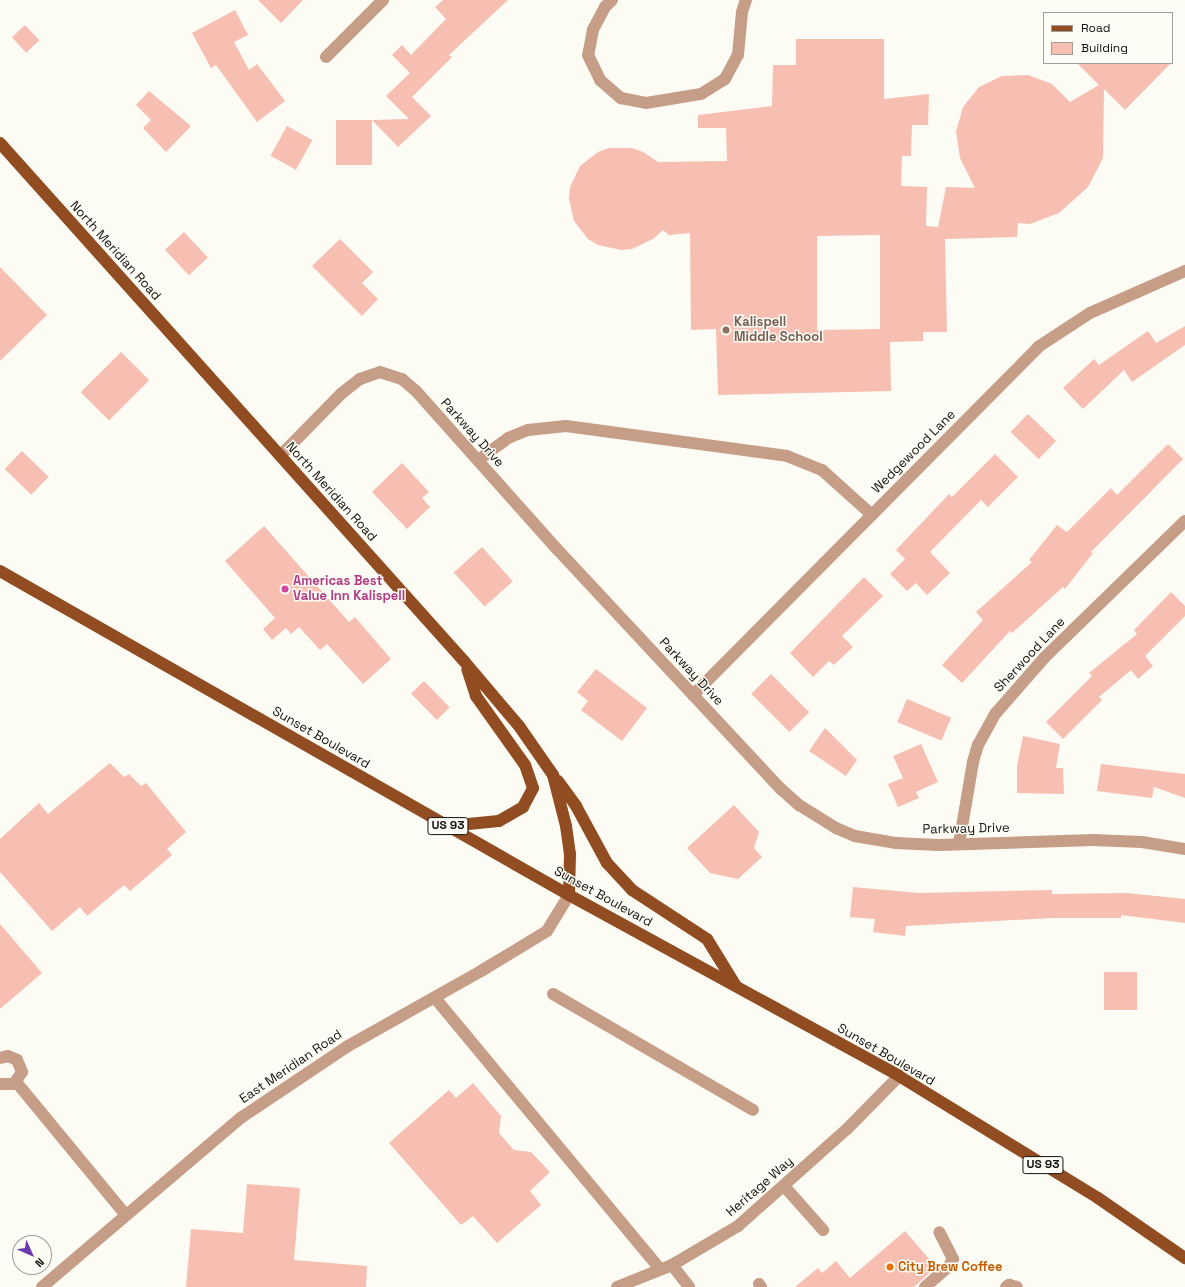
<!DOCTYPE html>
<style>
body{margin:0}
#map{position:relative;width:1185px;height:1287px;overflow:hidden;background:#fdfcf4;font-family:"Space Grotesk",sans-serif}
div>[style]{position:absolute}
.building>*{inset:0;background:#f7beb2;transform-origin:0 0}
.minor>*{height:12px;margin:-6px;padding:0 6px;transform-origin:6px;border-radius:6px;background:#c69d87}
.major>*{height:12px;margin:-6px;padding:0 6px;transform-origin:6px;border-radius:6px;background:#924c21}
.dots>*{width:11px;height:11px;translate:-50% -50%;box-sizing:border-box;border:2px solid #fdfcf4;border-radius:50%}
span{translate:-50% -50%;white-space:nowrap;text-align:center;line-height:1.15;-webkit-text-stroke:3px #fdfcf4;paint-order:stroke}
.shield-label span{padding:1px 3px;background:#fdfcf4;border:1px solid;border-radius:3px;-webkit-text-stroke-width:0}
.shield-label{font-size:12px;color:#131210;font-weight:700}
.street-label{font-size:13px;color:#131210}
.education-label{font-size:13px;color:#785e54;font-weight:700}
.left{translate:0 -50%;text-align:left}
.hotel-label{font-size:13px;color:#b23c85;font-weight:700}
.food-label{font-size:13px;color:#c56008;font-weight:700}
.legend{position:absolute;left:1043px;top:12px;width:130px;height:52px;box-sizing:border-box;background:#fdfcf4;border:1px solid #9f9e99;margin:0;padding:5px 7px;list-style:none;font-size:12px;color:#131210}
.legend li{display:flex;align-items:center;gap:8px;height:20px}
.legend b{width:20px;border:1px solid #9f9e99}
.north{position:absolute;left:12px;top:1235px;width:40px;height:40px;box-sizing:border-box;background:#fdfcf4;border:1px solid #9f9e99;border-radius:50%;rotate:135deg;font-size:11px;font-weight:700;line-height:16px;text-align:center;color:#131210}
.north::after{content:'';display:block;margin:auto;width:14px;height:18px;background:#6d39af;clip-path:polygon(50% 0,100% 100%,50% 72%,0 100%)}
</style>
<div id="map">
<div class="building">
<i style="clip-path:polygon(258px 0,303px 0,281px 23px)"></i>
<i style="clip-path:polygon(443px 0,508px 0,449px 55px,452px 57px,412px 97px,431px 116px,398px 147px,372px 120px,409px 119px,386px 96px,410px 73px,392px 55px,402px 45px,411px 55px,446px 19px,435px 7px)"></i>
<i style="clip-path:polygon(235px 10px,248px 35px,234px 42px,249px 70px,257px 64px,285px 101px,257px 122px,216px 65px,211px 68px,192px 33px)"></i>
<i style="left:25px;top:25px;width:21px;height:18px;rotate:47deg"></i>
<i style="clip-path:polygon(evenodd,796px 39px,884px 39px,884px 99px,929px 94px,928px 125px,912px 125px,911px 156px,902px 156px,901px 186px,927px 187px,926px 226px,938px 227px,946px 187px,975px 188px,960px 158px,956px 132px,963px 107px,979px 87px,1002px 76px,1028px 75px,1052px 84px,1070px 102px,1099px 85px,1077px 63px,1171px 63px,1125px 110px,1104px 89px,1103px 158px,1088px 187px,1059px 213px,1030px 224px,1018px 223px,1017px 237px,945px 239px,947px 332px,923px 332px,923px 341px,890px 342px,891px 391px,718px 395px,716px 329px,691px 330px,690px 233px,669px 235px,663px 230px,653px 239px,632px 249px,621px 250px,598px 245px,588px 239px,574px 221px,569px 199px,570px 187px,580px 166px,598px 152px,609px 148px,632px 148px,643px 152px,658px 162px,727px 161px,726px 128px,698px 128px,698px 115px,772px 106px,773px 65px,796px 65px,796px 39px,880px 235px,880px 329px,817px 330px,817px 236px,880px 235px)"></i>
<i style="clip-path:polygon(149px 91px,191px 126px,166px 152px,143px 128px,151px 120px,136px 105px)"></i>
<i style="left:336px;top:120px;width:36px;height:45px"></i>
<i style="left:287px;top:126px;width:29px;height:34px;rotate:29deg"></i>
<i style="left:184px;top:232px;width:35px;height:26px;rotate:47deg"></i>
<i style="clip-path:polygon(340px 239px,373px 272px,362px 283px,378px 299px,362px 316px,312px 266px)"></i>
<i style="clip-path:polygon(0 267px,47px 315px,0 361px)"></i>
<i style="clip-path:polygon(1185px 326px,1185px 345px,1132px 382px,1124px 370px,1083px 409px,1063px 388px,1094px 359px,1099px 365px,1148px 331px,1156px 343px)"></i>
<i style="left:121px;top:352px;width:40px;height:57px;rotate:45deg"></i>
<i style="left:1028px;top:414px;width:39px;height:25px;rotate:44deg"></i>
<i style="clip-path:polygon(1168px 444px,1183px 459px,1091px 552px,1093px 553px,1065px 589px,1063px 587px,1012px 633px,1010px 631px,962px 683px,942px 665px,983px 620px,976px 612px,1032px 562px,1029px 560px,1057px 525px,1067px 532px,1111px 488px,1117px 495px)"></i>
<i style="left:22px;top:451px;width:37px;height:25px;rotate:44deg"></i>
<i style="clip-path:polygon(995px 454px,1018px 477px,988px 507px,981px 500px,930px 552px,950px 573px,927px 595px,916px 583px,907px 591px,890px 574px,905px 559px,896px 550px,949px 494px,952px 497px)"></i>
<i style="clip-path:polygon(402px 463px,429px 492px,422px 498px,430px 507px,407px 529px,372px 492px)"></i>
<i style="clip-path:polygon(264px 526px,349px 622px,355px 617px,391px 659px,363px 684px,327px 644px,320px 650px,299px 627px,291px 634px,286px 628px,272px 640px,263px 629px,275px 618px,225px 561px)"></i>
<i style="left:482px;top:547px;width:46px;height:38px;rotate:48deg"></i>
<i style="clip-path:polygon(864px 577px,883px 596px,842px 636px,853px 647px,834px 665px,829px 661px,813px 677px,790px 653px)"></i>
<i style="clip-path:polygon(1171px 592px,1185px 606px,1185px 616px,1145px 656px,1153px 666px,1138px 679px,1131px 670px,1099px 697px,1102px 700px,1063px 739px,1046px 722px,1092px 676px,1089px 673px,1137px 634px,1134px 630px)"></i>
<i style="clip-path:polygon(596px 669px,647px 708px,622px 741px,581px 710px,588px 701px,577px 692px)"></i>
<i style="left:771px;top:674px;width:54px;height:28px;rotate:45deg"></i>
<i style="left:424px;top:681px;width:37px;height:18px;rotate:46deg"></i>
<i style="left:907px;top:699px;width:48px;height:25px;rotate:23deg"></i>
<i style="clip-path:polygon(825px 728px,857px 760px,846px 776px,809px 751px)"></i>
<i style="clip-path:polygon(1023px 736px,1060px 744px,1056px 768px,1063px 768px,1064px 794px,1017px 793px,1017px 766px)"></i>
<i style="clip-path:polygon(921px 744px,938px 782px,916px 792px,919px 798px,898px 807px,888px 784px,903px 778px,893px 756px)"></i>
<i style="clip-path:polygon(110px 763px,124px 777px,129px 774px,141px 786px,146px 783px,186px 832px,167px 849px,172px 855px,130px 891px,124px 885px,87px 916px,80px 907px,52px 931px,0 872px,0 839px,39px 803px,48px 814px)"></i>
<i style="clip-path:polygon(1101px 764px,1185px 774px,1185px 798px,1154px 787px,1152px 798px,1097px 791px)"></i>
<i style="clip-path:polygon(734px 805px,759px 832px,754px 848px,762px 857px,738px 879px,710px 873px,687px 848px)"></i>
<i style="clip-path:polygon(853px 887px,918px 893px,1052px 890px,1052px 894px,1127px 893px,1185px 899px,1185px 923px,1121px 915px,1121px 918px,1052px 918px,906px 926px,905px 936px,873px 932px,875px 919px,850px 917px)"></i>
<i style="clip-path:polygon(0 924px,42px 973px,0 1009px)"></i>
<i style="left:1137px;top:972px;width:38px;height:33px;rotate:90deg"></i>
<i style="clip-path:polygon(473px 1083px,501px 1116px,499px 1133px,514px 1150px,531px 1152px,550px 1172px,530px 1191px,541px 1205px,497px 1243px,473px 1216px,461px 1225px,389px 1143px,449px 1090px,456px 1098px)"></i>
<i style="clip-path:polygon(247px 1184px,300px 1188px,294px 1260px,367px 1266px,366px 1287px,186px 1287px,191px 1229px,243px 1233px)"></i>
<i style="clip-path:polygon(905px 1231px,936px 1267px,914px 1287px,795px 1287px,818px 1268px,822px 1273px,836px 1261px,850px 1278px)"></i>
</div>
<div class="minor">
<i style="left:612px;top:0;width:10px;rotate:135deg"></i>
<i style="left:605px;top:7px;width:26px;rotate:118deg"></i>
<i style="left:593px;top:30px;width:25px;rotate:101deg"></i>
<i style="left:588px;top:55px;width:28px;rotate:64deg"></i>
<i style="left:600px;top:80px;width:28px;rotate:41deg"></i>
<i style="left:621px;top:98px;width:25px;rotate:11deg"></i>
<i style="left:646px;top:103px;width:56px;rotate:-9.3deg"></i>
<i style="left:701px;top:94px;width:28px;rotate:-32deg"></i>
<i style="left:725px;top:79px;width:27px;rotate:-62deg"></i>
<i style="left:738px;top:55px;width:43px;rotate:-84.7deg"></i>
<i style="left:742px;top:12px;width:13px;rotate:-72deg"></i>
<i style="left:326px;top:57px;width:81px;rotate:-45deg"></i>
<i style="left:280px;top:456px;width:88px;rotate:-45.5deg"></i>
<i style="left:342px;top:393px;width:23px;rotate:-38deg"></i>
<i style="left:360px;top:379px;width:21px;rotate:-19deg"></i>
<i style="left:380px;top:372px;width:23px;rotate:18deg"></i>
<i style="left:402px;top:379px;width:18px;rotate:41deg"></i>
<i style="left:416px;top:391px;width:210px;rotate:48.3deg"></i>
<i style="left:556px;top:548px;width:330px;rotate:47deg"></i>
<i style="left:781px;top:789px;width:24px;rotate:42deg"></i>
<i style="left:799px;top:805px;width:44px;rotate:31.9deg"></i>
<i style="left:836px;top:828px;width:21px;rotate:23deg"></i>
<i style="left:855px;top:836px;width:42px;rotate:9.7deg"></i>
<i style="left:896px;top:843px;width:43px;rotate:2.7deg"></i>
<i style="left:939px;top:845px;width:154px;rotate:-1.9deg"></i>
<i style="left:1093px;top:840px;width:49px;rotate:2.3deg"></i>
<i style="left:1142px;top:842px;width:44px;rotate:9.2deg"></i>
<i style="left:478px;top:460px;width:37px;rotate:-36deg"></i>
<i style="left:508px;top:438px;width:22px;rotate:-22deg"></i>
<i style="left:528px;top:430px;width:38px;rotate:-6deg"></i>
<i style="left:566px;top:426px;width:223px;rotate:7.7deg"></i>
<i style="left:787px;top:456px;width:38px;rotate:22deg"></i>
<i style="left:822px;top:470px;width:67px;rotate:42deg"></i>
<i style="left:693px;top:695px;width:490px;rotate:-45.2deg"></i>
<i style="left:1038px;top:347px;width:62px;rotate:-33.2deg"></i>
<i style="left:1090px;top:313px;width:104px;rotate:-23.9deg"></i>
<i style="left:959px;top:844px;width:83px;rotate:-80.3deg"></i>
<i style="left:973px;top:762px;width:18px;rotate:-74deg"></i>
<i style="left:978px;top:745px;width:37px;rotate:-61deg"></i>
<i style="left:996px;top:713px;width:74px;rotate:-48.8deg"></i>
<i style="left:1045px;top:657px;width:195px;rotate:-44.2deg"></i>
<i style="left:553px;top:994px;width:231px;rotate:30.1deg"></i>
<i style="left:435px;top:998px;width:352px;rotate:50.3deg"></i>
<i style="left:0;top:1058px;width:8px;rotate:-14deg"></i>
<i style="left:8px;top:1056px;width:10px;rotate:24deg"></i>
<i style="left:17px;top:1060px;width:13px;rotate:67deg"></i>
<i style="left:22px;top:1072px;width:14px;rotate:124deg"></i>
<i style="left:14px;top:1084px;width:14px;rotate:180deg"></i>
<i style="left:17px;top:1083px;width:171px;rotate:50.5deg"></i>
<i style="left:784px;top:1186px;width:59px;rotate:48.4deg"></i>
<i style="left:672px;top:1265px;width:28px;rotate:52deg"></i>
<i style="left:759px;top:1284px;width:4px;rotate:56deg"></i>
<i style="left:42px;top:1287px;width:262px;rotate:-40.4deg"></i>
<i style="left:242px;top:1117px;width:128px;rotate:-33.8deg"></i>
<i style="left:348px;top:1046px;width:153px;rotate:-29.4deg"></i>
<i style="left:481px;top:971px;width:77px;rotate:-31.2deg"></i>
<i style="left:547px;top:931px;width:42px;rotate:-58.6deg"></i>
<i style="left:617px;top:1287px;width:59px;rotate:-21.8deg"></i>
<i style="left:672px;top:1265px;width:77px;rotate:-30.6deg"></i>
<i style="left:738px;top:1226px;width:146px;rotate:-41.7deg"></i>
<i style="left:847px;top:1129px;width:74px;rotate:-45.5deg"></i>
<i style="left:925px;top:1287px;width:32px;rotate:-41deg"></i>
<i style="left:949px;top:1266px;width:8px;rotate:-60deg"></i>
<i style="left:953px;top:1259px;width:30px;rotate:-117deg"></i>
<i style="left:1006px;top:1287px;width:4px;rotate:-34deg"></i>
<i style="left:1009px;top:1285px;width:8px;rotate:14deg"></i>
</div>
<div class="major">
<i style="left:0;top:143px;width:695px;rotate:48.15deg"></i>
<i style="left:464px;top:661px;width:85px;rotate:49.8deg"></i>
<i style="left:519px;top:726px;width:60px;rotate:55.2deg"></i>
<i style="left:553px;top:775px;width:53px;rotate:75.7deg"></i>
<i style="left:566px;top:826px;width:28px;rotate:82deg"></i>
<i style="left:570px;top:854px;width:41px;rotate:91.4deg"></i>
<i style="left:0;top:571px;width:655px;rotate:29.66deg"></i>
<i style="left:569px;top:895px;width:376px;rotate:28.7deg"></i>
<i style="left:899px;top:1076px;width:233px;rotate:31.5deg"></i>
<i style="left:1098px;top:1198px;width:106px;rotate:34.6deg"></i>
<i style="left:558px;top:781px;width:31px;rotate:54deg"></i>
<i style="left:576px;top:806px;width:65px;rotate:61.5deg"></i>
<i style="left:607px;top:863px;width:37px;rotate:47deg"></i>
<i style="left:632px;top:890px;width:90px;rotate:33.2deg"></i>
<i style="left:707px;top:939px;width:55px;rotate:58.3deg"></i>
<i style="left:448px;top:826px;width:51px;rotate:-5.6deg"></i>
<i style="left:499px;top:821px;width:28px;rotate:-30deg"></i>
<i style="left:523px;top:807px;width:21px;rotate:-62deg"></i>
<i style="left:533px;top:788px;width:24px;rotate:-109deg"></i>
<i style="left:525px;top:765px;width:85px;rotate:-125.4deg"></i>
<i style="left:476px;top:696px;width:28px;rotate:-108deg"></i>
</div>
<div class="dots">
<i style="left:726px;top:330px;background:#8d6e63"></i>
<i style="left:285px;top:589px;background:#d1479c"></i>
<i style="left:890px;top:1267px;background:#e8710a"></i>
</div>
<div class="shield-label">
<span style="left:448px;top:826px">US 93</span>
<span style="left:1043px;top:1165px">US 93</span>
</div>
<div class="street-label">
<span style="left:115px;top:251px;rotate:48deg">North Meridian Road</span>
<span style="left:472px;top:433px;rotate:48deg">Parkway Drive</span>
<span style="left:914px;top:452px;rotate:-45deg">Wedgewood Lane</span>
<span style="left:331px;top:492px;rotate:48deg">North Meridian Road</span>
<span style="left:1030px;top:655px;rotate:-47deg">Sherwood Lane</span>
<span style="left:691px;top:672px;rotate:47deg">Parkway Drive</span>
<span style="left:321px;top:738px;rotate:30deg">Sunset Boulevard</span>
<span style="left:966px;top:829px;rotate:-1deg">Parkway Drive</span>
<span style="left:603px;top:897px;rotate:29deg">Sunset Boulevard</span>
<span style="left:886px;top:1055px;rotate:30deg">Sunset Boulevard</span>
<span style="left:291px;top:1067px;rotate:-34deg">East Meridian Road</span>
<span style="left:760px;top:1187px;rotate:-41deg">Heritage Way</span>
</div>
<div class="education-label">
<span class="left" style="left:734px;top:330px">Kalispell<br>Middle School</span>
</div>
<div class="hotel-label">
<span class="left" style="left:293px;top:589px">Americas Best<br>Value Inn Kalispell</span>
</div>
<div class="food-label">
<span class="left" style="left:898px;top:1267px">City Brew Coffee</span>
</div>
<ul class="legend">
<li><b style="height:5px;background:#924c21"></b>Road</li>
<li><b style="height:11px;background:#f7beb2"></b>Building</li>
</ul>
<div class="north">N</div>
</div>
